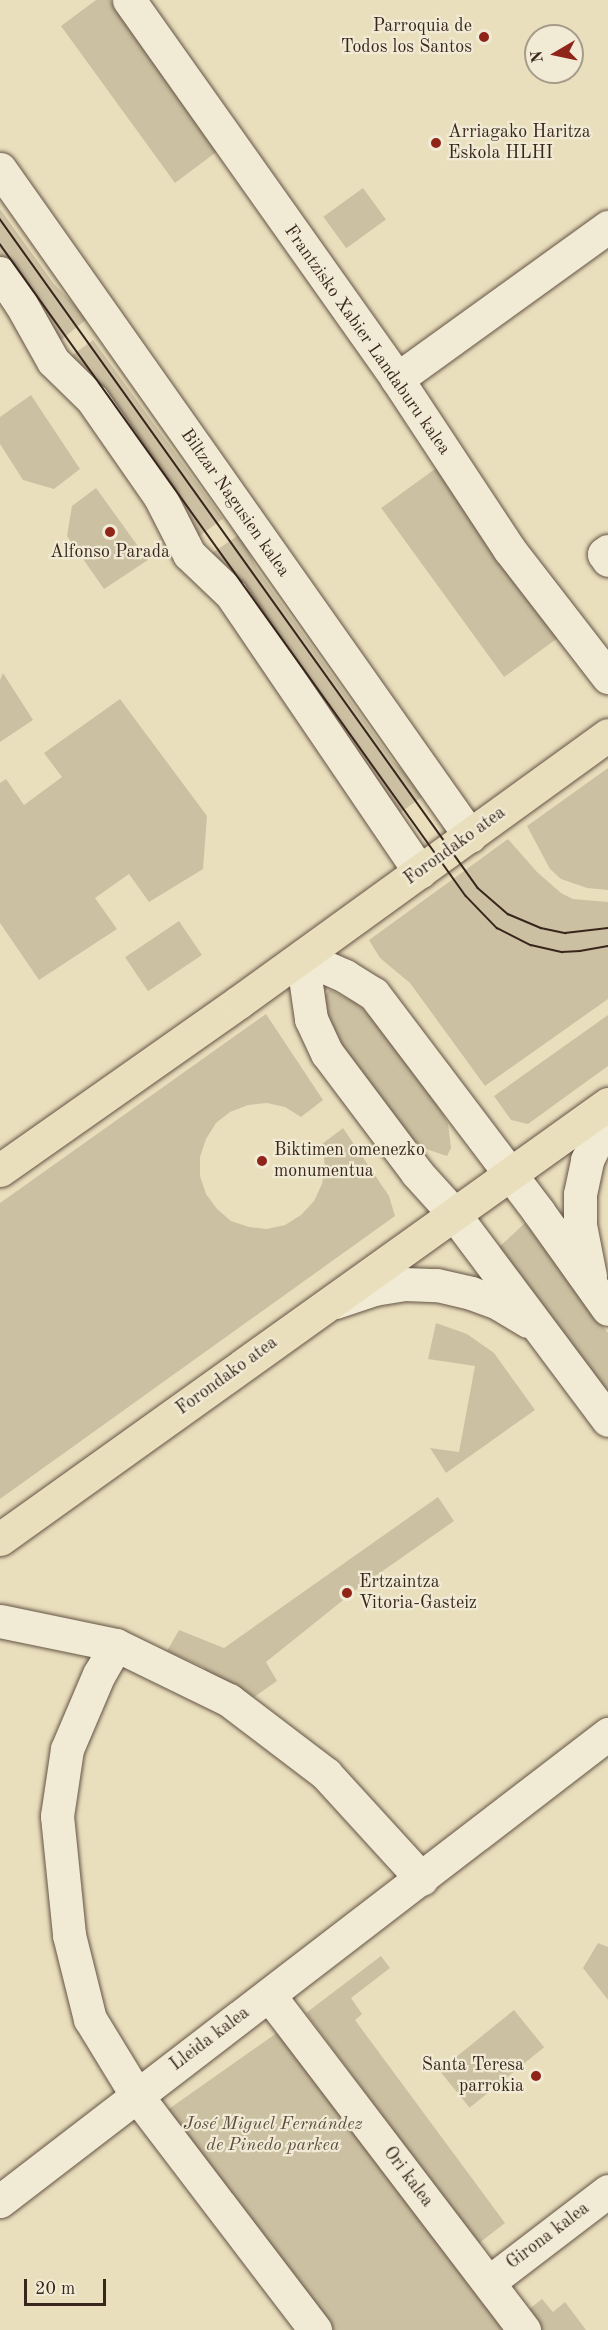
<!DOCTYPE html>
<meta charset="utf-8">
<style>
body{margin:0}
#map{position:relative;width:608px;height:2330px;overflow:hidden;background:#eadfbd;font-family:"Old Standard TT",serif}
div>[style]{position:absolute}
.green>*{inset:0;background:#ccc0a2;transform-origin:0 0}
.roads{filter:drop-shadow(0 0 2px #645445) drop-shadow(0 0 2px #645445)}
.minor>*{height:33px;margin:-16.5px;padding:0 16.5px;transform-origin:16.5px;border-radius:16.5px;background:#f1ead4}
.major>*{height:33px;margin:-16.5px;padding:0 16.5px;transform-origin:16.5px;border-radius:16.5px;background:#eadfbd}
.tram>*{height:1.5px;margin:-0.75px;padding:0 0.75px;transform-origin:0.75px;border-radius:0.75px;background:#38261d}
.dots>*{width:16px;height:16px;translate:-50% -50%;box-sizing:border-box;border:3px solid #f1ead4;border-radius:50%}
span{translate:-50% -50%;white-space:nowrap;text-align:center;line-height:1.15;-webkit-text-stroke:4.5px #f1ead4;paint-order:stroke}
.poi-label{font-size:18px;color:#38261d}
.right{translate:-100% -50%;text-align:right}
.left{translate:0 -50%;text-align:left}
.street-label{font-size:18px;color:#38261d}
.park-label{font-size:18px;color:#5d4c3e;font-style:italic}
.north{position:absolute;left:524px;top:24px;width:60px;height:60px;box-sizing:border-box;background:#f1ead4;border:2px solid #a79c8b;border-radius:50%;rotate:261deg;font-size:16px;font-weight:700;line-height:24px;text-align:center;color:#38261d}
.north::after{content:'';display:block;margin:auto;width:21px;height:27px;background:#8f2418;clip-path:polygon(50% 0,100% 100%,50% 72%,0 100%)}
.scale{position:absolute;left:24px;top:2279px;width:82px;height:27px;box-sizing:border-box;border:3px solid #38261d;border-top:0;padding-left:8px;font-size:18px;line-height:21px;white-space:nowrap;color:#38261d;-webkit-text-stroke:4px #f1ead4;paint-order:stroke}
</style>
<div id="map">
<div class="green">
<i style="clip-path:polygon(96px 0,110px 0,219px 150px,175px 183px,61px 26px)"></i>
<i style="left:363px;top:188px;width:39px;height:49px;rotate:54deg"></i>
<i style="clip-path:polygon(0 209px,54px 284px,88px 318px,56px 344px,24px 290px,0 256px)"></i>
<i style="left:93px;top:340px;width:221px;height:34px;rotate:54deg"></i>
<i style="clip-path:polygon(31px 395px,80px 469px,54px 489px,23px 480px,0 444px,0 417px)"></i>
<i style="left:450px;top:458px;width:209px;height:85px;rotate:54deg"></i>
<i style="clip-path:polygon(96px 488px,148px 560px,104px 589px,67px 536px,72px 506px)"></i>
<i style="clip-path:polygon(240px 534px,257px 569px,393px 761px,426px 794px,393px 818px,205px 558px)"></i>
<i style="clip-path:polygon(3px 673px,33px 720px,0 742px,0 680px)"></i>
<i style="clip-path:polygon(120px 699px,207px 816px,203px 869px,149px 902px,129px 874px,95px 898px,117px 929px,39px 980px,0 923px,0 783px,6px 779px,24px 805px,62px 777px,44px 753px)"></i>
<i style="clip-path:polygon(608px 768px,608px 890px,587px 888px,561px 879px,550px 869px,527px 826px)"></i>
<i style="clip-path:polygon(508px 839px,537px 872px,561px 893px,573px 899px,608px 902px,608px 999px,485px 1086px,410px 983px,380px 958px,369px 940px)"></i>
<i style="left:179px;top:921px;width:41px;height:65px;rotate:56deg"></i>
<i style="clip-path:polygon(330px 990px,355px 1002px,370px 1016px,438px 1105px,448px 1124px,451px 1148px,447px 1156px,423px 1148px,409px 1135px,338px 1043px,325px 1011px,325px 995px)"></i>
<i style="clip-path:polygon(266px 1014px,323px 1100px,301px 1117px,285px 1107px,267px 1103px,248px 1105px,230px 1112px,216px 1123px,206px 1139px,200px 1157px,200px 1176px,206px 1194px,217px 1209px,231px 1221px,249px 1227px,267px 1229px,285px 1225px,301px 1215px,314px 1201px,322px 1184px,325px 1166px,322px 1144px,343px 1128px,389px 1196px,395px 1216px,0 1499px,0 1203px)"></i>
<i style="clip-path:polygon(608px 1015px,608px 1066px,528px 1124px,511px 1120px,494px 1096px)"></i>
<i style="clip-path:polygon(525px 1223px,608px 1333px,608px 1395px,498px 1248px)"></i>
<i style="clip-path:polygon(436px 1323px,467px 1334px,494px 1353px,535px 1410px,446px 1473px,430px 1448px,459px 1452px,475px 1366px,428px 1359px)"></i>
<i style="clip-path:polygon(438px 1497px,454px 1521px,357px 1589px,266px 1662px,277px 1681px,254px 1697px,210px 1675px,203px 1667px,167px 1651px,179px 1630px,224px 1648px)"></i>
<i style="clip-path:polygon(598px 1943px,608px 1947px,608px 2000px,583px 1968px)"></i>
<i style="clip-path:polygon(381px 1956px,390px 1968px,351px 1998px,362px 2014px,355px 2020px,505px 2223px,478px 2244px,306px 2013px)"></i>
<i style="left:514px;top:2010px;width:48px;height:96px;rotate:51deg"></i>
<i style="clip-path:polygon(281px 2030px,507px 2330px,334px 2330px,166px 2111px)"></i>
<i style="clip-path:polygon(542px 2299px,553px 2312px,565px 2302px,586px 2330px,543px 2330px,528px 2310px)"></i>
</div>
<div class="roads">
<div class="minor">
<i style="left:129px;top:0;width:464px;rotate:54.7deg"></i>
<i style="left:397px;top:379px;width:204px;rotate:56.6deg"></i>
<i style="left:509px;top:549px;width:162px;rotate:52.3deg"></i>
<i style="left:0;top:169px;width:816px;rotate:54.83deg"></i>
<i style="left:0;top:273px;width:37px;rotate:56deg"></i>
<i style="left:21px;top:304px;width:65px;rotate:60.7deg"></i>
<i style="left:53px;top:361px;width:54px;rotate:44.3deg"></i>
<i style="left:92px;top:399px;width:119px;rotate:55.2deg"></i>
<i style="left:160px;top:497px;width:64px;rotate:63deg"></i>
<i style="left:189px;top:554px;width:58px;rotate:43.6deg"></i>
<i style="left:231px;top:594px;width:336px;rotate:55.8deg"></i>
<i style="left:397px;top:379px;width:260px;rotate:-35.8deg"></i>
<i style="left:608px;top:551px;width:5px;rotate:143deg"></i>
<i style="left:604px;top:554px;width:7px;rotate:56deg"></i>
<i style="left:302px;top:957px;width:63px;rotate:81.7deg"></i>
<i style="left:311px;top:1019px;width:38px;rotate:65deg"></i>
<i style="left:327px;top:1053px;width:150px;rotate:53.1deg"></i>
<i style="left:417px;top:1173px;width:55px;rotate:47.9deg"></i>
<i style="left:454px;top:1214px;width:257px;rotate:53.2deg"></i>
<i style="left:302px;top:957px;width:47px;rotate:23.8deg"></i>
<i style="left:345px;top:976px;width:34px;rotate:32deg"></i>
<i style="left:374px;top:994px;width:272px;rotate:52.9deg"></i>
<i style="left:538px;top:1211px;width:120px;rotate:54.5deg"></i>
<i style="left:590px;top:1276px;width:52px;rotate:-101.1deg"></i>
<i style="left:580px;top:1225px;width:31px;rotate:-90deg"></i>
<i style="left:580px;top:1194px;width:35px;rotate:-78deg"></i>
<i style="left:587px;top:1160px;width:47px;rotate:-63.4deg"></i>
<i style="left:335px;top:1302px;width:41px;rotate:-18.4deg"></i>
<i style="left:374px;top:1289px;width:30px;rotate:-9deg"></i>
<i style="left:404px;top:1284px;width:33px;rotate:2deg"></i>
<i style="left:437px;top:1285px;width:35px;rotate:13deg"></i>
<i style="left:471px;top:1293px;width:29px;rotate:20deg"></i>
<i style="left:498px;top:1303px;width:35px;rotate:31deg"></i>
<i style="left:0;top:1621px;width:118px;rotate:11.7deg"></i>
<i style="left:116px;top:1645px;width:126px;rotate:26deg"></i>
<i style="left:229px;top:1700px;width:122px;rotate:37.3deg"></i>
<i style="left:326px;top:1774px;width:142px;rotate:47.6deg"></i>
<i style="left:116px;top:1645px;width:34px;rotate:120deg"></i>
<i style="left:99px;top:1674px;width:82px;rotate:113.1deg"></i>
<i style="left:67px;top:1749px;width:68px;rotate:98.5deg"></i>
<i style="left:57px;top:1816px;width:120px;rotate:84.2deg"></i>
<i style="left:69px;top:1935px;width:87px;rotate:76deg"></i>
<i style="left:90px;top:2019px;width:90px;rotate:58.6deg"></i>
<i style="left:137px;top:2096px;width:294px;rotate:52.7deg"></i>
<i style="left:269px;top:1995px;width:421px;rotate:52.7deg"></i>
<i style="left:0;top:2201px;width:767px;rotate:-37.53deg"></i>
<i style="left:489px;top:2282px;width:150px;rotate:-37.4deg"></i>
</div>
<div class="major">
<i style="left:0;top:1170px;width:292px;rotate:-35.1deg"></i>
<i style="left:239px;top:1002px;width:455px;rotate:-35.9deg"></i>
<i style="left:0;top:1539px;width:748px;rotate:-35.58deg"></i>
</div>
</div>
<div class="tram">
<i style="left:0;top:219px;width:822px;rotate:54.45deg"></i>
<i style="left:478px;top:888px;width:40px;rotate:41deg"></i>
<i style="left:508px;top:914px;width:36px;rotate:23deg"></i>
<i style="left:541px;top:928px;width:25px;rotate:12deg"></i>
<i style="left:565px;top:933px;width:43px;rotate:-6.6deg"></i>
<i style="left:0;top:244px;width:801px;rotate:54.45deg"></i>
<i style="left:466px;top:896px;width:45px;rotate:45.9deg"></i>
<i style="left:497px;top:928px;width:38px;rotate:27deg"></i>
<i style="left:531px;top:945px;width:32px;rotate:13deg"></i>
<i style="left:562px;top:952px;width:18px;rotate:-3deg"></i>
<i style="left:580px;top:951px;width:28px;rotate:-10deg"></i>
</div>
<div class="dots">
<i style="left:484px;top:37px;background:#8f2418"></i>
<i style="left:436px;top:143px;background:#8f2418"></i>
<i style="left:110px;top:532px;background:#8f2418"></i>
<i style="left:262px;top:1161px;background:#8f2418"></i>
<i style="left:347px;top:1593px;background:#8f2418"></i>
<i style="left:536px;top:2076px;background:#8f2418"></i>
</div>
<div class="poi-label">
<span class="right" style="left:472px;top:37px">Parroquia de<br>Todos los Santos</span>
<span class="left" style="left:448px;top:143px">Arriagako Haritza<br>Eskola HLHI</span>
<span style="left:110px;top:552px">Alfonso Parada</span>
<span class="left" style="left:274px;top:1161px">Biktimen omenezko<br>monumentua</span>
<span class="left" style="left:359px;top:1593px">Ertzaintza<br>Vitoria-Gasteiz</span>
<span class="right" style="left:524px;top:2076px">Santa Teresa<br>parrokia</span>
</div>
<div class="street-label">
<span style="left:367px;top:340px;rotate:55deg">Frantzisko Xabier Landaburu kalea</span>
<span style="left:235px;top:503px;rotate:55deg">Biltzar Nagusien kalea</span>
<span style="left:455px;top:846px;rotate:-36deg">Forondako atea</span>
<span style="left:227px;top:1376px;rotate:-36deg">Forondako atea</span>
<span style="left:210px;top:2039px;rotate:-37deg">Lleida kalea</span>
<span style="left:408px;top:2177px;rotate:53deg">Ori kalea</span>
<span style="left:548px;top:2236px;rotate:-37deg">Girona kalea</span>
</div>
<div class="park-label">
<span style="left:273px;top:2135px">José Miguel Fernández<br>de Pinedo parkea</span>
</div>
<div class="north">N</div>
<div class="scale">20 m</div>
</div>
